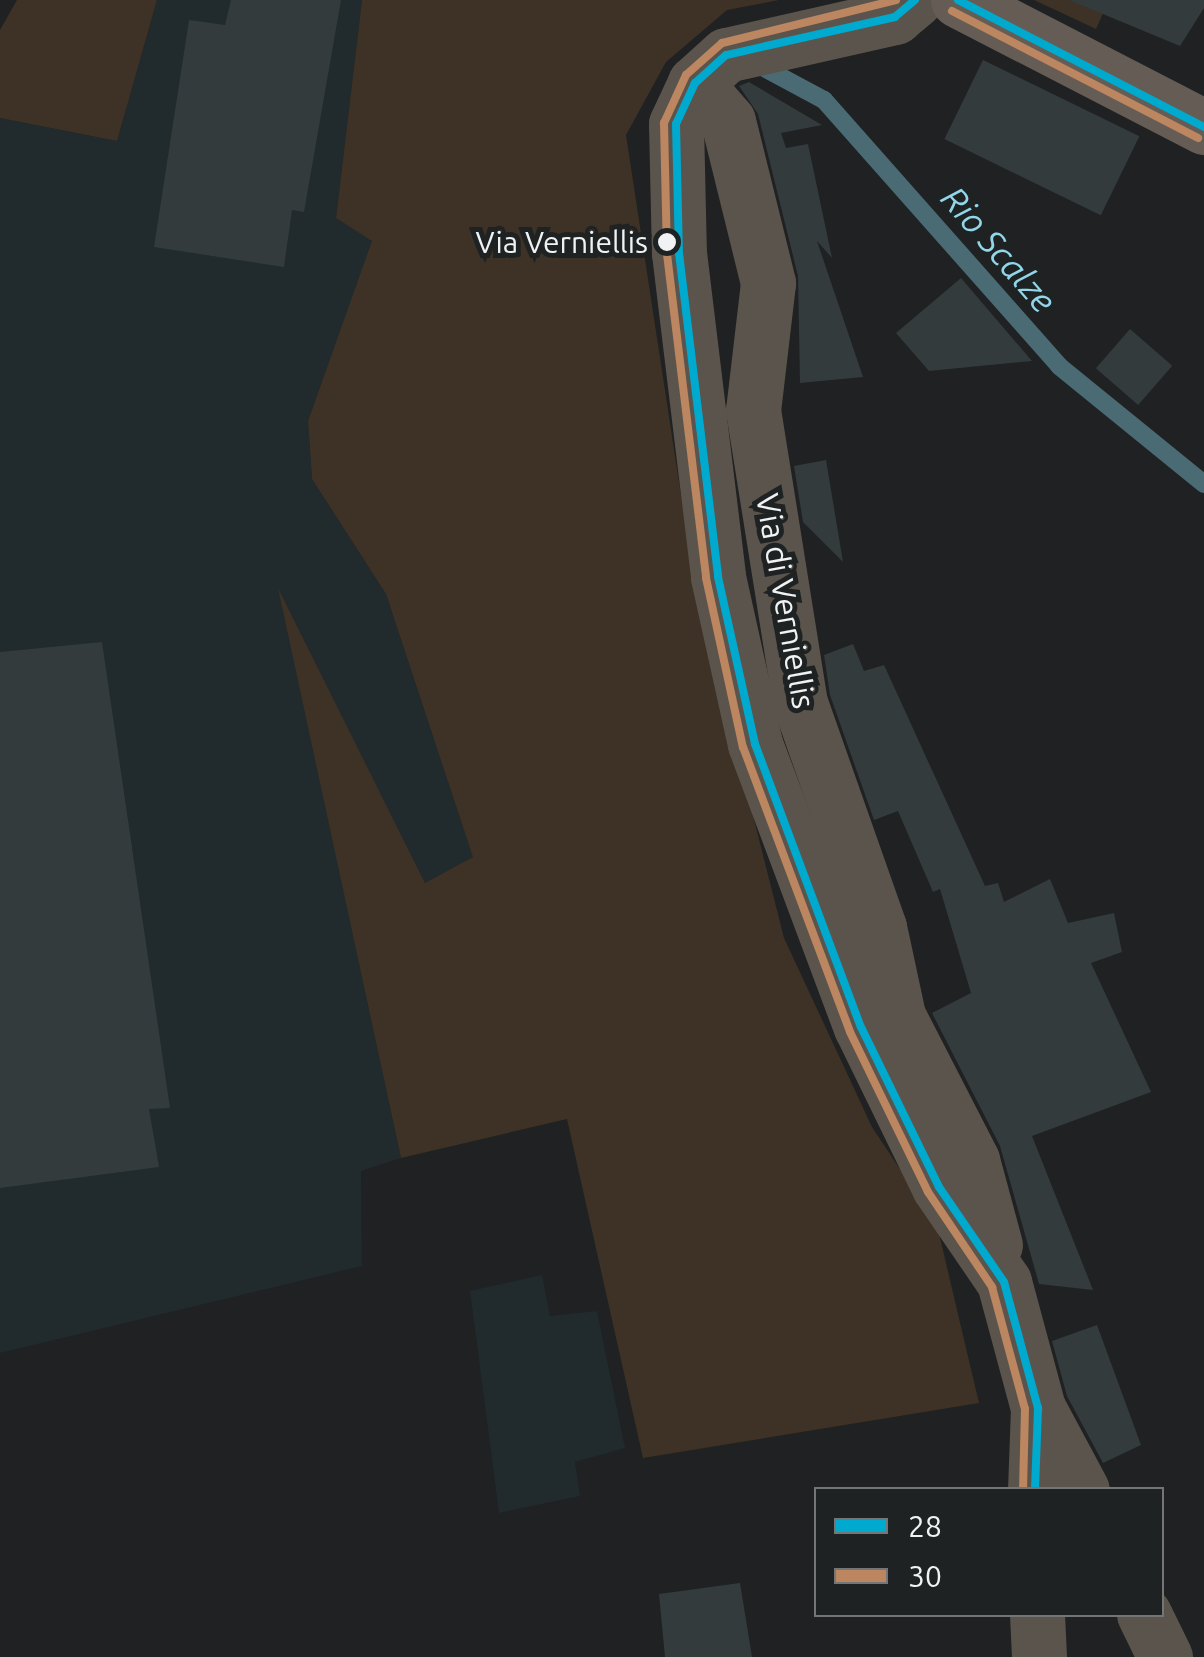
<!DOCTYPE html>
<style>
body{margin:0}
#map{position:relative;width:1204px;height:1657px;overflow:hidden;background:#202122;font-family:Ubuntu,sans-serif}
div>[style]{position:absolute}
.built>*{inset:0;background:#212a2c}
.green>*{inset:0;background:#3d3225}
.stream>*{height:18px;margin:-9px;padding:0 9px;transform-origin:9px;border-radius:9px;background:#4a6b74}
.building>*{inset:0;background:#333b3d;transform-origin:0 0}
.minor>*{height:55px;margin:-27.5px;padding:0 27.5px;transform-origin:27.5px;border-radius:27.5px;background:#5b544c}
.major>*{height:55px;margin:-27.5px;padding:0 27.5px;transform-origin:27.5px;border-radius:27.5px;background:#655d55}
.bus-1>*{height:8px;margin:-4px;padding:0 4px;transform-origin:4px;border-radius:4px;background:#00a9ce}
.bus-2>*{height:8px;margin:-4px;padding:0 4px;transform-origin:4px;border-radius:4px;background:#bb8660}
.dots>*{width:28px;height:28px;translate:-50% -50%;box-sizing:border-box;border:5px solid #1f2223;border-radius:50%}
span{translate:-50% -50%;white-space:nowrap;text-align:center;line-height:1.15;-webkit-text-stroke:10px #1f2223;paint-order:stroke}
.bus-label{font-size:30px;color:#f0f2f3}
.right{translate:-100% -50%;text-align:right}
.street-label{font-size:32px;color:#f0f2f3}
.water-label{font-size:35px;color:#92d6ea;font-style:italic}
.legend{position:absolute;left:814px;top:1487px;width:350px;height:130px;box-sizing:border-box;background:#1f2223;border:2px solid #737576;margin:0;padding:12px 18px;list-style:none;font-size:30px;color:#f0f2f3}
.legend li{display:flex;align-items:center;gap:20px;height:50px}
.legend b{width:50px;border:2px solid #737576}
</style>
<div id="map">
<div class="built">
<i style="clip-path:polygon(157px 0,362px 0,336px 218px,373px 241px,308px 421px,312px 479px,386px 594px,474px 857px,425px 883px,280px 593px,401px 1158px,361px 1171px,362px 1266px,0 1353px,0 118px,117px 141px)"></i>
<i style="clip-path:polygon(542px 1275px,550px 1316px,597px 1311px,625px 1448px,575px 1462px,580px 1496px,499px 1513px,470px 1291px)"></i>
</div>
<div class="green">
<i style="clip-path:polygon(17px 0,157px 0,117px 141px,0 118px,0 30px)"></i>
<i style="clip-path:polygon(362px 0,779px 0,727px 10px,666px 62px,626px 135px,695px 587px,784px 938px,872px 1127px,937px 1225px,979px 1403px,643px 1458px,567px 1119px,401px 1158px,278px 588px,425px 883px,473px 857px,386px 594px,312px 479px,308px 421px,372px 241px,336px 218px)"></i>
<i style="clip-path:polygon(1034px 0,1109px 0,1096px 29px)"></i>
</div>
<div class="stream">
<i style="left:753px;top:62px;width:81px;rotate:28.2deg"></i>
<i style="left:824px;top:100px;width:355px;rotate:48.5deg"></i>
<i style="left:1059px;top:366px;width:187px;rotate:39.1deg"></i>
</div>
<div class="building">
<i style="clip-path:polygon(231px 0,341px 0,304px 212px,292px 210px,284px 267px,154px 247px,189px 20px,225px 25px)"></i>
<i style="clip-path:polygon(1069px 0,1204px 0,1204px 8px,1180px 46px)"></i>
<i style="left:983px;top:60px;width:174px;height:88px;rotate:26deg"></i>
<i style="clip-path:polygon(749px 82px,822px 125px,781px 133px,786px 148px,808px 144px,832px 258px,817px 241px,863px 377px,800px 383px,798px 276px,758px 114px,739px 86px)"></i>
<i style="clip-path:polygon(961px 278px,1032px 361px,929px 371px,896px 333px)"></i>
<i style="left:1130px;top:329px;width:56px;height:52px;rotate:41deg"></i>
<i style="clip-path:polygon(826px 460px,843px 562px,803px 522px,794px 466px)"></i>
<i style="clip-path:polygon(102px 642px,170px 1108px,149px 1109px,159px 1167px,0 1188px,0 652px)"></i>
<i style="clip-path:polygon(853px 644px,864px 671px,884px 665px,985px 886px,998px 883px,1004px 902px,1050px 879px,1068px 923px,1114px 913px,1122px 952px,1091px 963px,1151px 1092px,1032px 1136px,1093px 1290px,1039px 1284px,1000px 1146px,932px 1013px,971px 993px,940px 889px,933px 892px,898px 811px,874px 820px,830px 695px,824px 655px)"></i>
<i style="clip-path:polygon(1097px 1325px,1141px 1445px,1103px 1463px,1067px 1396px,1052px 1341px)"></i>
<i style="clip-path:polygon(740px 1583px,752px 1657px,665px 1657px,659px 1594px)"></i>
</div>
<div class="minor">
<i style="left:915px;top:0;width:26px;rotate:140deg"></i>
<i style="left:895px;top:17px;width:173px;rotate:167.3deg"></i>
<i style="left:726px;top:55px;width:42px;rotate:137.9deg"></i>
<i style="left:695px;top:83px;width:45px;rotate:114.9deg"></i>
<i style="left:676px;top:124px;width:129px;rotate:88.7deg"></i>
<i style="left:679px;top:253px;width:326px;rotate:83.1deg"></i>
<i style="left:718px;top:577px;width:171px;rotate:77.5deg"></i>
<i style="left:755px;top:744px;width:302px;rotate:69.5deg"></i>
<i style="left:861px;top:1027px;width:178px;rotate:64deg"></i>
<i style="left:939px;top:1187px;width:115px;rotate:55.6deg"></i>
<i style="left:1004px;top:1282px;width:131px;rotate:74.9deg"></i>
<i style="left:1038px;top:1408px;width:93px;rotate:61.8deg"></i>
<i style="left:695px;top:83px;width:50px;rotate:49deg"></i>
<i style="left:728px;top:121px;width:167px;rotate:76.1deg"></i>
<i style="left:768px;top:283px;width:128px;rotate:96.7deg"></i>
<i style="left:753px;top:410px;width:297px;rotate:80.9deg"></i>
<i style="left:800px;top:703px;width:238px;rotate:70.6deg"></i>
<i style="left:879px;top:927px;width:91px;rotate:77.9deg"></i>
<i style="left:898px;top:1016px;width:162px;rotate:62.8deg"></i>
<i style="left:972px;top:1160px;width:88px;rotate:74.9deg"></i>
<i style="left:1035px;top:1490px;width:82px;rotate:-87.9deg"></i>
<i style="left:1037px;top:1614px;width:43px;rotate:87.3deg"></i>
<i style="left:1144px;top:1614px;width:48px;rotate:64deg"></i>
</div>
<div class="major">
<i style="left:958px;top:0;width:277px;rotate:27.3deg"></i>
</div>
<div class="bus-1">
<i style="left:915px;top:0;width:26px;rotate:140deg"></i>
<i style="left:895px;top:17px;width:173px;rotate:167.3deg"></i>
<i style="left:726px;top:55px;width:42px;rotate:137.9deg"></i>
<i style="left:695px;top:83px;width:45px;rotate:114.9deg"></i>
<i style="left:676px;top:124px;width:129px;rotate:88.7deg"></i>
<i style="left:679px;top:253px;width:326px;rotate:83.1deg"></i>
<i style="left:718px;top:577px;width:171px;rotate:77.5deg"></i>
<i style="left:755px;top:744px;width:302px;rotate:69.5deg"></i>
<i style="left:861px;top:1027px;width:178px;rotate:64deg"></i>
<i style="left:939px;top:1187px;width:115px;rotate:55.6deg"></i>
<i style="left:1004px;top:1282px;width:131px;rotate:74.9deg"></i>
<i style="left:1038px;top:1408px;width:82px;rotate:92.1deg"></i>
<i style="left:958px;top:0;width:277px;rotate:27.3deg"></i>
</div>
<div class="bus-2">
<i style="left:896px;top:0;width:179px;rotate:166.1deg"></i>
<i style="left:722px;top:43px;width:48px;rotate:138.4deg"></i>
<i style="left:686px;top:75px;width:53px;rotate:114.6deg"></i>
<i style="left:664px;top:123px;width:131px;rotate:88.7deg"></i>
<i style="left:667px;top:254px;width:326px;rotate:83.1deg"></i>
<i style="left:706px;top:578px;width:173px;rotate:77.7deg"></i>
<i style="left:743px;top:747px;width:304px;rotate:69.4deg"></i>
<i style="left:850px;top:1032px;width:178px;rotate:64deg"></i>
<i style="left:928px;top:1192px;width:115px;rotate:56deg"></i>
<i style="left:992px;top:1287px;width:126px;rotate:74.9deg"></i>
<i style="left:1025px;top:1409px;width:81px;rotate:91.4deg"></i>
<i style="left:952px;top:11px;width:277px;rotate:27.3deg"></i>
</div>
<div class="dots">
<i style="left:667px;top:242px;background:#f0f2f3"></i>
</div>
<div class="bus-label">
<span class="right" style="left:648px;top:242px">Via Verniellis</span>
</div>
<div class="street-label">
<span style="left:786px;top:601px;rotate:80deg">Via di Verniellis</span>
</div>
<div class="water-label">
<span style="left:999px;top:249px;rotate:49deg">Rio Scalze</span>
</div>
<ul class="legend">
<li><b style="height:12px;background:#00a9ce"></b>28</li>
<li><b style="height:12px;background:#bb8660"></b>30</li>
</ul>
</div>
